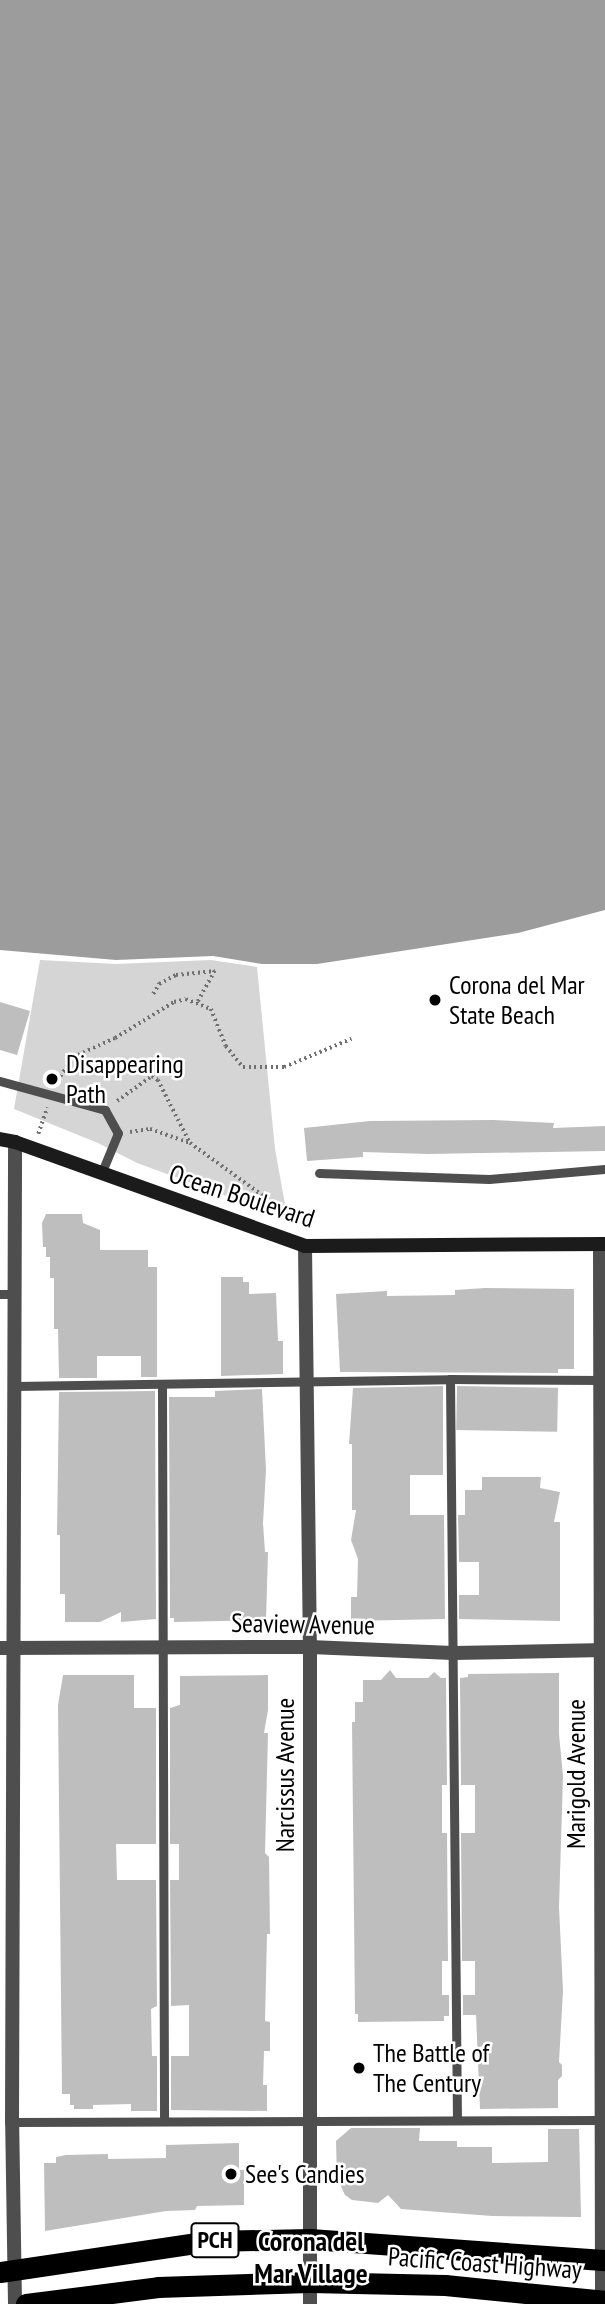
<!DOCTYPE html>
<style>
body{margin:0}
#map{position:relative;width:605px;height:2304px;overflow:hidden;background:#fff;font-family:"PT Sans Narrow",sans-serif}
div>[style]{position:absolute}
.green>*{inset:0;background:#d5d5d5}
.water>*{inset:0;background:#9c9c9c}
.building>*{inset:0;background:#bebebe;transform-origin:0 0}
.path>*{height:3.5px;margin-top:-1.75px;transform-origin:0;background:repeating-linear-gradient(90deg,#707070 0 2px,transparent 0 5.5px)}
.lane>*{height:9px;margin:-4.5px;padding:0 4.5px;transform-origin:4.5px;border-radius:4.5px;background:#4e4e4e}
.street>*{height:14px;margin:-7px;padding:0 7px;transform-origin:7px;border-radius:7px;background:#4e4e4e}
.secondary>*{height:14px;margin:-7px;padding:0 7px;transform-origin:7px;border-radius:7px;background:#1b1b1b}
.highway>*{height:21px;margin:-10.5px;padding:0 10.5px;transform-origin:10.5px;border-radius:10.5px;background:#000}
.dots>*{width:19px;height:19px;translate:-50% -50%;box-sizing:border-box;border:4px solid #fff;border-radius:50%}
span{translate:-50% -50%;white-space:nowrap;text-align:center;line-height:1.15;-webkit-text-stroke:5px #fff;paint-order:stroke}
.shield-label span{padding:2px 5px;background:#fff;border:2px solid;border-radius:5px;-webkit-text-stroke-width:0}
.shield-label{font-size:24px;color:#000;font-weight:700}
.poi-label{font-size:26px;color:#000}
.left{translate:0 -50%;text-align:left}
.street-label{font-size:26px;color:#000}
.neighbourhood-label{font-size:28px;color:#000;font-weight:700}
</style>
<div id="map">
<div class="green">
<i style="clip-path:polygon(40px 960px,116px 964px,211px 960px,257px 967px,275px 1149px,285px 1204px,281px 1216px,137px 1163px,98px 1143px,14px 1109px)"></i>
</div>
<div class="water">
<i style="clip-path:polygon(0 0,605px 0,605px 910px,518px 933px,317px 964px,262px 964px,213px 956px,116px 960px,0 950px)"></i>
</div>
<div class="building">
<i style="clip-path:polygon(0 1002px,30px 1011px,17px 1055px,0 1050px)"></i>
<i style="clip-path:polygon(493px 1120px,554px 1123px,553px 1128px,605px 1126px,605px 1151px,428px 1154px,363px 1152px,363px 1157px,307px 1161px,304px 1128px,370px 1121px)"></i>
<i style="clip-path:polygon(46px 1214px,82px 1214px,83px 1223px,100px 1230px,100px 1250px,148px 1250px,148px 1267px,157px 1267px,157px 1377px,141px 1377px,141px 1356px,97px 1356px,97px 1378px,59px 1378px,58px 1329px,54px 1329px,54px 1278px,50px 1278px,50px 1257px,46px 1257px,46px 1247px,43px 1247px,42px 1223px)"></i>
<i style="clip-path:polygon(221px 1277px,243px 1277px,243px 1282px,249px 1282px,249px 1294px,276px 1293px,278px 1341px,283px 1341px,283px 1374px,221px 1376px)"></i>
<i style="clip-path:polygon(485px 1288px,574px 1289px,574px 1369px,558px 1369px,558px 1373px,340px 1372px,336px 1294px,387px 1291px,387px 1296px,455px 1295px,455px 1290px)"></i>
<i style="clip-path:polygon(443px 1386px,443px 1475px,410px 1475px,410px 1515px,444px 1515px,445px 1619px,351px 1621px,351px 1597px,357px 1597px,358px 1559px,351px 1540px,356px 1510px,352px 1510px,352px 1444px,349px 1444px,353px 1388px)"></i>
<i style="left:457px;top:1386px;width:101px;height:44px;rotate:1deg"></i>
<i style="clip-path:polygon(262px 1389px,266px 1470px,263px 1523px,265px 1552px,268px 1552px,266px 1620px,174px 1622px,174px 1618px,170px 1618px,169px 1397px,215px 1397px,215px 1391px)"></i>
<i style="clip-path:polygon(155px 1391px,156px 1619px,121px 1622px,121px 1612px,100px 1622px,65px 1622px,65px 1594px,60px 1594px,60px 1535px,57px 1535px,59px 1392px)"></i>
<i style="clip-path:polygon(482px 1477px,541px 1477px,540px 1488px,560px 1492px,554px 1522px,560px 1522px,560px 1621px,459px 1619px,459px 1595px,479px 1595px,479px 1562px,459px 1562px,458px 1515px,465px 1515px,465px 1490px,482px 1490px)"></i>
<i style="clip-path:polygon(390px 1670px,396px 1678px,428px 1678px,434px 1672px,441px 1678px,446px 1678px,447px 1785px,442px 1785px,442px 1833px,447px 1833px,448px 1961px,442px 1961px,442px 1995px,449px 1995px,449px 2016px,444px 2016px,444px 2021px,358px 2022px,358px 2014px,355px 2014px,352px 1722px,355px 1722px,355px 1702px,363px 1702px,363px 1680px,381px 1680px)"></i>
<i style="clip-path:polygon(559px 1673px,559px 1734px,563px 1776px,559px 1907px,563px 1991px,559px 2062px,562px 2065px,562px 2076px,558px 2080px,558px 2108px,480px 2109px,476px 2015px,463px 2015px,463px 1995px,475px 1995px,475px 1961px,462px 1961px,461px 1833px,475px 1833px,475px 1785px,461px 1785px,460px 1678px,468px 1677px,468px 1674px)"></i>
<i style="clip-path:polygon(63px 1675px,134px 1675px,134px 1708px,156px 1708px,156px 1844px,116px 1844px,117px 1880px,156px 1880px,157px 2006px,151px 2009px,152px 2056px,157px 2056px,157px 2111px,131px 2111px,131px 2104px,93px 2105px,93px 2109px,74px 2109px,74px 2105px,70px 2105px,70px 2094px,62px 2094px,58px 1705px)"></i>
<i style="clip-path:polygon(268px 1675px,268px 1710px,264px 1733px,268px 1733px,265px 1853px,269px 1857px,270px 1934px,267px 1934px,265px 2021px,270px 2022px,270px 2051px,264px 2051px,263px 2085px,267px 2085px,267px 2111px,171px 2110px,171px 2056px,189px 2056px,189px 2005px,171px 2006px,170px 1880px,179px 1880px,179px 1844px,170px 1844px,170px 1708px,180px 1705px,180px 1676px)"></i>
<i style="clip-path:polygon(351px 2128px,420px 2128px,419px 2141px,457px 2141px,457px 2147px,492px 2147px,492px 2163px,548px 2162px,548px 2129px,579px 2129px,581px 2217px,492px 2216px,401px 2209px,388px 2195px,378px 2203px,352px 2200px,345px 2195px,337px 2178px,336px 2141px)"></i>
<i style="clip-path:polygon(239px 2143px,239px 2170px,244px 2170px,244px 2205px,197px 2206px,195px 2210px,166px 2211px,45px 2231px,44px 2163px,56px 2163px,56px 2157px,66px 2155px,108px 2154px,108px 2159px,166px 2158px,166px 2145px)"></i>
</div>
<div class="path">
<i style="left:153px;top:994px;width:12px;rotate:-59deg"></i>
<i style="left:159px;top:984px;width:19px;rotate:-28deg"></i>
<i style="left:176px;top:975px;width:39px;rotate:-6deg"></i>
<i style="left:215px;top:971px;width:35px;rotate:119deg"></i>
<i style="left:57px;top:1081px;width:29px;rotate:-56deg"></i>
<i style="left:73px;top:1057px;width:46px;rotate:-24.3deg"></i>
<i style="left:115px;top:1038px;width:69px;rotate:-31.4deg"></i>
<i style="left:174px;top:1002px;width:12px;rotate:-14deg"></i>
<i style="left:186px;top:999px;width:27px;rotate:22deg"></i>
<i style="left:211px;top:1009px;width:40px;rotate:68deg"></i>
<i style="left:226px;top:1046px;width:27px;rotate:51deg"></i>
<i style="left:243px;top:1067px;width:41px"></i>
<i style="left:284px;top:1067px;width:73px;rotate:-22.7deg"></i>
<i style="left:117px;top:1101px;width:43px;rotate:-35.5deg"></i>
<i style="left:152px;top:1076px;width:7px;rotate:34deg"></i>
<i style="left:158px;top:1080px;width:68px;rotate:63.1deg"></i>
<i style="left:130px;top:1132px;width:20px;rotate:-9deg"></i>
<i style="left:150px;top:1129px;width:42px;rotate:19.3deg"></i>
<i style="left:190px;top:1143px;width:128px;rotate:35.8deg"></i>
<i style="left:38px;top:1134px;width:28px;rotate:-71deg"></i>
</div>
<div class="lane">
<i style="left:0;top:1081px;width:109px;rotate:15.4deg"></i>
<i style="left:105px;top:1110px;width:26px;rotate:61deg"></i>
<i style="left:118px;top:1133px;width:44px;rotate:112.5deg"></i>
<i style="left:319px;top:1173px;width:170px;rotate:2deg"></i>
<i style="left:489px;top:1179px;width:116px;rotate:-4.9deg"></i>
<i style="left:0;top:1294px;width:13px"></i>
<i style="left:450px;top:1379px;width:741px;rotate:89.46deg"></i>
<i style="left:15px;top:1386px;width:435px;rotate:-0.9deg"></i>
<i style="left:450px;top:1379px;width:154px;rotate:0.4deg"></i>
<i style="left:162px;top:1386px;width:735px;rotate:89.84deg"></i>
<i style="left:12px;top:2122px;width:590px;rotate:-0.19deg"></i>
</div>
<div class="street">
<i style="left:600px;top:1245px;width:1059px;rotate:89.89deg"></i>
<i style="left:305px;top:1246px;width:401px;rotate:89.3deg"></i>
<i style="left:310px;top:1647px;width:657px;rotate:90deg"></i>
<i style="left:0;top:1648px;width:310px;rotate:-0.2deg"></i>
<i style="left:310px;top:1647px;width:143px;rotate:2.4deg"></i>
<i style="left:453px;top:1653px;width:152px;rotate:-1.1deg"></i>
<i style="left:15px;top:2304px;width:182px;rotate:-90.9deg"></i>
<i style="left:12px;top:2122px;width:980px;rotate:-89.82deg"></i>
</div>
<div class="secondary">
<i style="left:0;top:1139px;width:15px;rotate:11deg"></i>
<i style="left:15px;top:1142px;width:308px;rotate:19.7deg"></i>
<i style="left:305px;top:1246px;width:300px;rotate:-0.4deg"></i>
</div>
<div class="highway">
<i style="left:0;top:2272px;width:211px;rotate:-8.4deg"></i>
<i style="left:209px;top:2241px;width:101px;rotate:-1.1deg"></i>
<i style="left:310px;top:2239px;width:296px;rotate:4.1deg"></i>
<i style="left:26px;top:2304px;width:133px;rotate:-7.3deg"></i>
<i style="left:158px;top:2287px;width:152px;rotate:-1.9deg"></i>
<i style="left:310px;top:2282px;width:135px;rotate:1.3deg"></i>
<i style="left:445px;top:2285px;width:161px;rotate:5.7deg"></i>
</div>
<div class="dots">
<i style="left:435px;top:1000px;background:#000"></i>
<i style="left:52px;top:1079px;background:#000"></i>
<i style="left:359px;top:2068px;background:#000"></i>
<i style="left:231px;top:2174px;background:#000"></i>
</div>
<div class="shield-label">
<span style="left:215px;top:2240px">PCH</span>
</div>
<div class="poi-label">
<span class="left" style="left:449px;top:1000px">Corona del Mar<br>State Beach</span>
<span class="left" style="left:66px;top:1079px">Disappearing<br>Path</span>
<span class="left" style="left:373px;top:2068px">The Battle of<br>The Century</span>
<span class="left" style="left:245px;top:2174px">See's Candies</span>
</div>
<div class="street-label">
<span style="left:242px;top:1196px;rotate:18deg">Ocean Boulevard</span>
<span style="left:303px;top:1624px;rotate:1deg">Seaview Avenue</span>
<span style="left:576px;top:1774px;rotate:-90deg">Marigold Avenue</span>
<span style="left:285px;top:1775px;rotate:-90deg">Narcissus Avenue</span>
<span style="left:485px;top:2263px;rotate:4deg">Pacific Coast Highway</span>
</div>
<div class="neighbourhood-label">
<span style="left:311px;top:2257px">Corona del<br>Mar Village</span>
</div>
</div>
